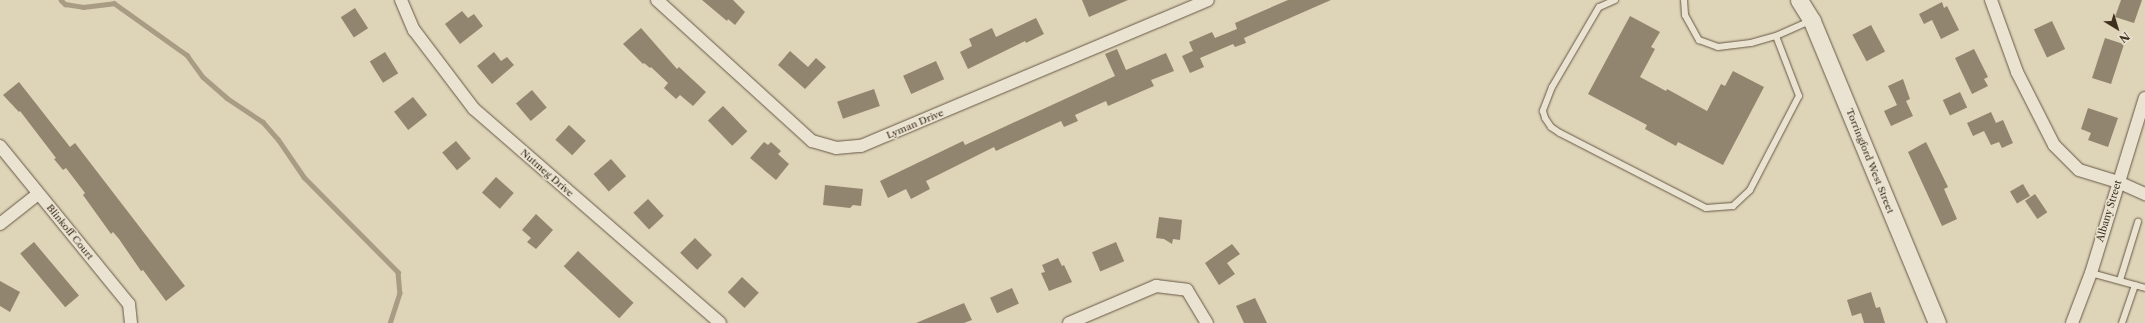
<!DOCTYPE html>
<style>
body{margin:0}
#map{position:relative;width:2145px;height:323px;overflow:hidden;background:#ded4b8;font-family:"Libre Caslon Text",serif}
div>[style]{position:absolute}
.stream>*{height:4.5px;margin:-2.25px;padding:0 2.25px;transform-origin:2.25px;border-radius:2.25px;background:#a89c84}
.building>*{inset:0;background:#92856f;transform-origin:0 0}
.roads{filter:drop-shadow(0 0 1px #675845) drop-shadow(0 0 1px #675845)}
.service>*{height:6px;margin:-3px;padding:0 3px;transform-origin:3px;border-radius:3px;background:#eae3d1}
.minor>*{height:12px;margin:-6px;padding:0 6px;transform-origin:6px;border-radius:6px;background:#eae3d1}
.secondary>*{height:17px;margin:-8.5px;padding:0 8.5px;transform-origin:8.5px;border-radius:8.5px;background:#eae3d1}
span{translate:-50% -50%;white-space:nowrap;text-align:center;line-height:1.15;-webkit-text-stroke:3px #eae3d1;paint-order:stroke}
.street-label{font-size:10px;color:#3f2f1f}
.north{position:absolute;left:2097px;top:8px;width:40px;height:40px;-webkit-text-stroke:3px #eae3d1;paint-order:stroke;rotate:142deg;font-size:11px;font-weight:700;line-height:16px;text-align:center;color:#3f2f1f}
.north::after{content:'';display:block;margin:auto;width:14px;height:18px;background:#3f2f1f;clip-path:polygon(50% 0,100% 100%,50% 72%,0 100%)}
</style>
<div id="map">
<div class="stream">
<i style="left:61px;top:0;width:6px;rotate:45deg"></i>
<i style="left:65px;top:4px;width:18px;rotate:9deg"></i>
<i style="left:83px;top:7px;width:31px;rotate:-7deg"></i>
<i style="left:114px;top:3px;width:90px;rotate:35.5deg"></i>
<i style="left:187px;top:55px;width:27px;rotate:54deg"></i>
<i style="left:203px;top:77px;width:32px;rotate:41deg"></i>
<i style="left:227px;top:98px;width:43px;rotate:33.7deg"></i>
<i style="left:263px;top:122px;width:23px;rotate:49deg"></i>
<i style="left:278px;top:139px;width:46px;rotate:55.6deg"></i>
<i style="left:304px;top:177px;width:134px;rotate:45.3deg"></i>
<i style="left:398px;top:272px;width:21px;rotate:85deg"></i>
<i style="left:400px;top:293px;width:32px;rotate:108deg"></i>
</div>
<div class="building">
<i style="clip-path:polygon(702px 0,733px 0,745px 12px,735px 25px,728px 19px,727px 21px)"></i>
<i style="clip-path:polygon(1082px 0,1128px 0,1089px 17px)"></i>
<i style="clip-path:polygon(1288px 0,1331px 0,1244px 38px,1246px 43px,1235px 47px,1233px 44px,1200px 58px,1204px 67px,1190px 73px,1182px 56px,1193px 51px,1189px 42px,1212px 32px,1215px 38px,1237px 29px,1235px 23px)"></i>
<i style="clip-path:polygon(2121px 0,2142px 0,2134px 23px,2115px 17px)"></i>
<i style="clip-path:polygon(1942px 2px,1944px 8px,1947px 6px,1959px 30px,1941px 39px,1932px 20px,1924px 24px,1919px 14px)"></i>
<i style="left:355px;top:8px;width:24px;height:17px;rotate:57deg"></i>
<i style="clip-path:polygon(462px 11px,468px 18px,474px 14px,483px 26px,460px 44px,445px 24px)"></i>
<i style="clip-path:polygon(1630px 16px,1660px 32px,1651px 47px,1655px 49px,1640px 77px,1666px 91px,1667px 89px,1707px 111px,1721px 84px,1725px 86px,1733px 71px,1764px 87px,1723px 165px,1678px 142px,1676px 146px,1645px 129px,1647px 125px,1588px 94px)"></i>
<i style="clip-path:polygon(1036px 18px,1044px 34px,1026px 43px,1025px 41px,968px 69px,960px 52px,972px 46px,969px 39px,992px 28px,996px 37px)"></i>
<i style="left:2052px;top:21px;width:31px;height:20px;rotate:65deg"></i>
<i style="left:1871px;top:25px;width:30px;height:21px;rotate:62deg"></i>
<i style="clip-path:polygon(641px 28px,677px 69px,679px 67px,706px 92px,693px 106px,680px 95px,676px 99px,664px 88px,668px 83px,651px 67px,650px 68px,644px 63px,643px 64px,623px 44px)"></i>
<i style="left:2105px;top:38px;width:20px;height:42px;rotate:18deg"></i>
<i style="clip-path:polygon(1117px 49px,1126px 70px,1166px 53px,1174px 71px,1151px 80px,1154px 86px,1108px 106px,1106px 101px,1075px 115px,1078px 121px,1064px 127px,1061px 121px,996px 151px,994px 147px,926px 181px,930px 189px,911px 199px,906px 189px,888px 198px,880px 181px,963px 141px,965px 145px,1115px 76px,1105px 54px)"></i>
<i style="clip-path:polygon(1974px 49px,1988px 77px,1984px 79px,1988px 86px,1972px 94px,1955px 58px)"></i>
<i style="clip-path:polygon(790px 51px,808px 67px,816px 58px,826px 67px,805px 89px,778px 65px)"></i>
<i style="left:385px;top:52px;width:25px;height:18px;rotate:58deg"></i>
<i style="clip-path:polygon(494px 52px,501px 61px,507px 57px,514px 65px,492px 84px,477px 66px)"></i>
<i style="left:936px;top:61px;width:20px;height:36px;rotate:66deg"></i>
<i style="clip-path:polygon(1903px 79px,1910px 99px,1906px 101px,1913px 116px,1891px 126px,1884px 111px,1897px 105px,1888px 86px)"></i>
<i style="clip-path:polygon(19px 82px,70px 147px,75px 143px,185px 286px,166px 301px,143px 270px,141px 271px,119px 239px,113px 232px,111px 234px,83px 195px,85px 193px,66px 168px,63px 170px,54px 159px,56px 158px,20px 111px,19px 112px,3px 95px)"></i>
<i style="left:874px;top:89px;width:18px;height:39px;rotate:71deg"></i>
<i style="left:532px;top:90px;width:23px;height:21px;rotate:50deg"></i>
<i style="left:1960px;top:92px;width:17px;height:19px;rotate:65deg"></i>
<i style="left:413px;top:97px;width:23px;height:24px;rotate:52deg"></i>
<i style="left:723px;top:106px;width:35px;height:21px;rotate:46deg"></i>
<i style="clip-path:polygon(2088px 108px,2118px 118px,2108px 147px,2088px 140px,2091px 133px,2081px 129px)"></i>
<i style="clip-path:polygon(1991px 112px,1996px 123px,2003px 120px,2013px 143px,2002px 148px,1999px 142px,1991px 145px,1984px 131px,1973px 136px,1967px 123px)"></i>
<i style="left:569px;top:125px;width:23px;height:20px;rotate:43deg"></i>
<i style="left:456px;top:141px;width:23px;height:18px;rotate:50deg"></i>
<i style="clip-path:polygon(764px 142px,768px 145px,771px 142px,781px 151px,778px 154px,789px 164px,776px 180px,750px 158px)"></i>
<i style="clip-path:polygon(1926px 142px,1948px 187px,1944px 189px,1957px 219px,1942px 226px,1908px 152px)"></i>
<i style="left:611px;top:159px;width:23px;height:23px;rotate:49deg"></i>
<i style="left:496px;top:177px;width:24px;height:21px;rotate:42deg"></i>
<i style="left:2023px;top:184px;width:14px;height:15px;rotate:60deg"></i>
<i style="clip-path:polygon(825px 185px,863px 189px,861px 206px,853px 205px,850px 208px,823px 205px)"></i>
<i style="left:2035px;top:194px;width:22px;height:12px;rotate:56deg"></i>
<i style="left:648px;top:199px;width:23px;height:20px;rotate:47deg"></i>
<i style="clip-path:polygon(536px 214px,553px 230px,536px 249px,527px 242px,531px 238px,522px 230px)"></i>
<i style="clip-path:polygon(1159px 217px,1182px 220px,1180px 240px,1173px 239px,1172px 244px,1164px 239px,1156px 238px)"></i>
<i style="left:695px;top:238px;width:24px;height:21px;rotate:45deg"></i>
<i style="left:34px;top:242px;width:70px;height:18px;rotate:50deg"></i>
<i style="left:1116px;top:242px;width:21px;height:26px;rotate:67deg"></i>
<i style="clip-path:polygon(1232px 244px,1240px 254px,1227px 263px,1235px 274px,1219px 285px,1205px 263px)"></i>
<i style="left:578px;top:251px;width:76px;height:21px;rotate:43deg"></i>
<i style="clip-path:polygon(1058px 258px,1062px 266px,1064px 265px,1072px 282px,1049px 291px,1041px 273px,1045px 272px,1042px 265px)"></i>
<i style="left:742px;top:277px;width:23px;height:21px;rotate:43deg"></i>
<i style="clip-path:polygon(0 281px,20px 292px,10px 312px,0 306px)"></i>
<i style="left:1012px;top:288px;width:17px;height:24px;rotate:66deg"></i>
<i style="clip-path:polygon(1871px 292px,1876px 308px,1880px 307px,1885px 323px,1864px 323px,1861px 313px,1852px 316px,1847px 300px)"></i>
<i style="clip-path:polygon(1255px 298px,1267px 323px,1244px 323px,1236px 306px)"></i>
<i style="clip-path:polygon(964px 303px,972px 320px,964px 323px,916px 323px)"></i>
</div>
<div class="roads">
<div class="service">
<i style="left:1615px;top:0;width:17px;rotate:156deg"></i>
<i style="left:1599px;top:7px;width:93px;rotate:120.4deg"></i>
<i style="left:1552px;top:87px;width:26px;rotate:111deg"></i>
<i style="left:1543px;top:111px;width:7px;rotate:74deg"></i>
<i style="left:1545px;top:118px;width:11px;rotate:56deg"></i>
<i style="left:1551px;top:127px;width:11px;rotate:34deg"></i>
<i style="left:1560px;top:133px;width:164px;rotate:27.2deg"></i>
<i style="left:1706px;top:208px;width:27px;rotate:-4deg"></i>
<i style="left:1733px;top:206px;width:23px;rotate:-43deg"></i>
<i style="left:1750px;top:190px;width:106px;rotate:-62.5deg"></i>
<i style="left:1799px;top:96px;width:64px;rotate:-111deg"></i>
<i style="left:1776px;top:36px;width:37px;rotate:-24deg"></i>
<i style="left:1684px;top:0;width:15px;rotate:86deg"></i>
<i style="left:1685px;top:15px;width:29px;rotate:61deg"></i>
<i style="left:1699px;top:40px;width:20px;rotate:20deg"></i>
<i style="left:1718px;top:47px;width:33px;rotate:-7deg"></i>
<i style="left:1751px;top:43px;width:26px;rotate:-16deg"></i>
<i style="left:2091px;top:273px;width:56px;rotate:15.5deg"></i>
<i style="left:2120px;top:280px;width:61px;rotate:-72.8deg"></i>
<i style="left:2122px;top:323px;width:40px;rotate:-71.1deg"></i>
</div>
<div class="minor">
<i style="left:401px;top:0;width:33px;rotate:67deg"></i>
<i style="left:414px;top:30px;width:99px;rotate:52.8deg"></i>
<i style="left:474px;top:109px;width:326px;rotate:41deg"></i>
<i style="left:657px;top:0;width:210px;rotate:42.3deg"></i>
<i style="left:812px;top:141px;width:25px;rotate:16deg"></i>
<i style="left:836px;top:148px;width:25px;rotate:-5deg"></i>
<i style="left:861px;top:146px;width:376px;rotate:-22.8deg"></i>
<i style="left:1991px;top:0;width:77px;rotate:70.1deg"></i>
<i style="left:2017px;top:72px;width:82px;rotate:63.1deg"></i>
<i style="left:2054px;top:145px;width:35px;rotate:45deg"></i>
<i style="left:2079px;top:170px;width:41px;rotate:17.1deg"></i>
<i style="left:2118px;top:182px;width:30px;rotate:24deg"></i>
<i style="left:0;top:146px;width:204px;rotate:50.8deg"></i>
<i style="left:129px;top:304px;width:19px;rotate:84deg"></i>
<i style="left:0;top:224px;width:48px;rotate:-38.3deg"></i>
<i style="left:1069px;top:323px;width:95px;rotate:-23deg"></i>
<i style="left:1156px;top:286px;width:31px;rotate:7deg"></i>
<i style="left:1187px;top:290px;width:39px;rotate:59deg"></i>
<i style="left:2072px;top:323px;width:53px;rotate:-69.2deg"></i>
<i style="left:2091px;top:273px;width:183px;rotate:-72.9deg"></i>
</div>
<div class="secondary">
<i style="left:1799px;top:0;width:25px;rotate:58deg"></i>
<i style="left:1812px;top:21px;width:327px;rotate:67.5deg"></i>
</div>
</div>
<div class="street-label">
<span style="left:915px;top:124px;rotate:-23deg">Lyman Drive</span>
<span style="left:1870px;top:161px;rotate:68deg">Torringford West Street</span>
<span style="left:547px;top:173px;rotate:41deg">Nutmeg Drive</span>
<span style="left:2109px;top:211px;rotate:-73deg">Albany Street</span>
<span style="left:70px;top:232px;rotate:51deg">Blinkoff Court</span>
</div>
<div class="north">N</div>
</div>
